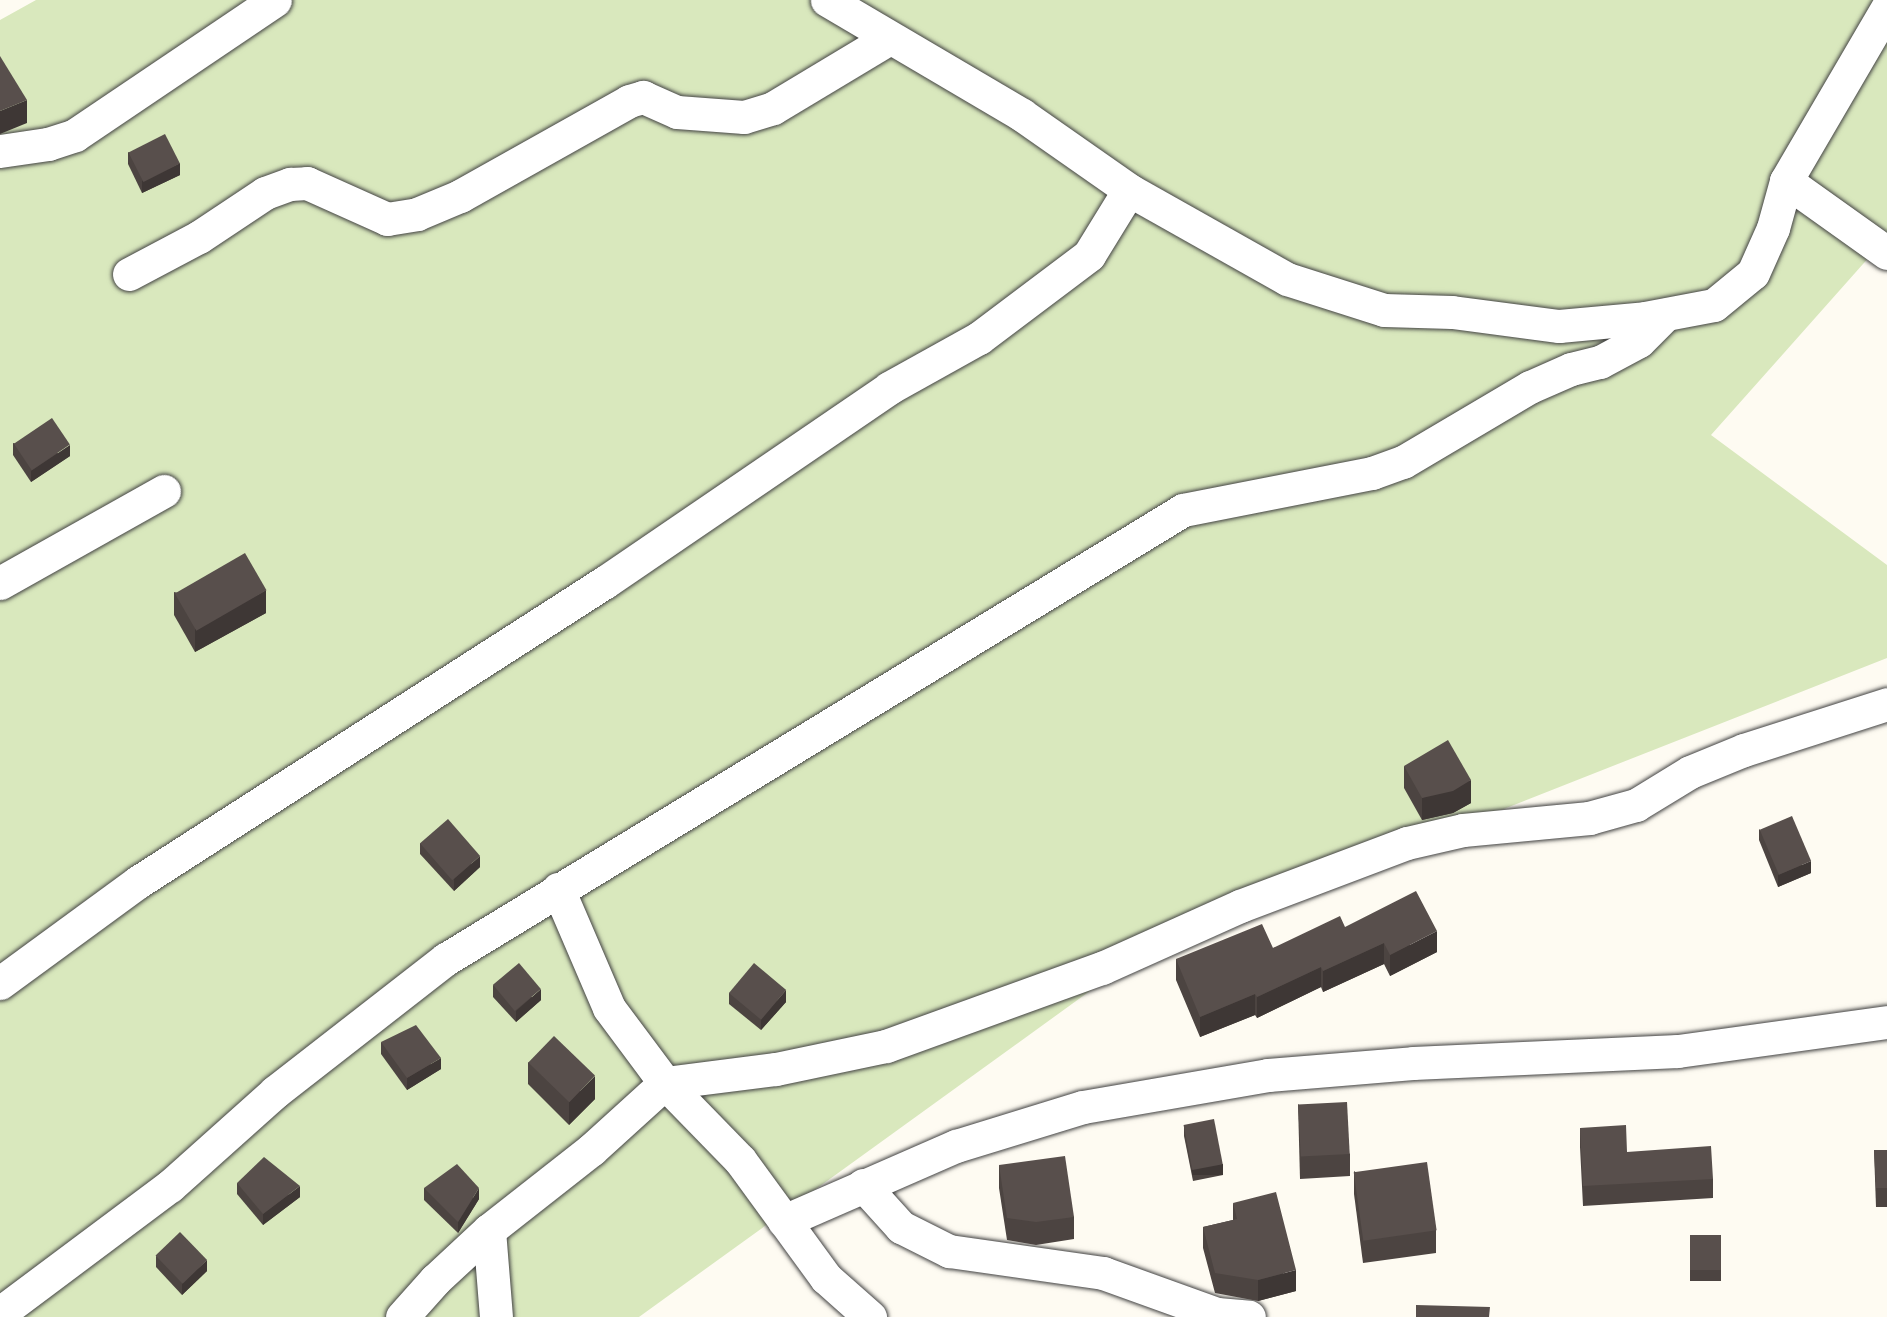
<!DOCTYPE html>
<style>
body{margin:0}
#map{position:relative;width:1887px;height:1317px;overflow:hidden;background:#fefbf2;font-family:"Times New Roman",serif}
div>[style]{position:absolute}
.green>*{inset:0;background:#d9e8bd}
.roads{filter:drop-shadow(0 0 2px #424242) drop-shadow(0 0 2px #424242)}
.minor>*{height:33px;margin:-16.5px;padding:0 16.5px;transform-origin:16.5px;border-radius:16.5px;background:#fff}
.wall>*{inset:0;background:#4c4441;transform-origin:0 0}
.shaded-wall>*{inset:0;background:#3e3735;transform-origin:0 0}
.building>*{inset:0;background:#584f4c;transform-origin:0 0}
span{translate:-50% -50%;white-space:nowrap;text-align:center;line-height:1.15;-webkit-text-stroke:6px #fff;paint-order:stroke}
</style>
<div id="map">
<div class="green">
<i style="clip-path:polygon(36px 0,1887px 0,1887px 237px,1711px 435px,1887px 565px,1887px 658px,1148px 949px,639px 1317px,0 1317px,0 20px)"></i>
</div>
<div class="roads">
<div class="minor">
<i style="left:827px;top:0;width:226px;rotate:30.5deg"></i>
<i style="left:1022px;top:115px;width:131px;rotate:35deg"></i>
<i style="left:1129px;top:190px;width:181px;rotate:29.4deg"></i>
<i style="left:1287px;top:279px;width:102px;rotate:17.7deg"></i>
<i style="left:1384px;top:310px;width:68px;rotate:1.7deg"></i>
<i style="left:1452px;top:312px;width:108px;rotate:7.5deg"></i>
<i style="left:1559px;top:326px;width:86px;rotate:-5.3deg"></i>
<i style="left:1645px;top:318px;width:70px;rotate:-10.7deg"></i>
<i style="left:1714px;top:305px;width:50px;rotate:-39.4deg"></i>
<i style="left:1753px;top:273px;width:49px;rotate:-66deg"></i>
<i style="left:1773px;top:228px;width:49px;rotate:-74.5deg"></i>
<i style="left:1887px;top:8px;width:200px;rotate:120.3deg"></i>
<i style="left:1786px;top:181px;width:124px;rotate:35.5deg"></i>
<i style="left:0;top:151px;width:49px;rotate:-8.3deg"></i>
<i style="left:48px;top:144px;width:28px;rotate:-18deg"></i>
<i style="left:75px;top:135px;width:241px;rotate:-34deg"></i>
<i style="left:129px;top:274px;width:79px;rotate:-27.9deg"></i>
<i style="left:199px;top:237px;width:79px;rotate:-33.7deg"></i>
<i style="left:265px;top:193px;width:27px;rotate:-20deg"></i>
<i style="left:290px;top:184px;width:17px;rotate:-3deg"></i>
<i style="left:307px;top:183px;width:88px;rotate:24.2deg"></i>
<i style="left:387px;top:219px;width:30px;rotate:-9deg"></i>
<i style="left:417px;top:214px;width:47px;rotate:-22.7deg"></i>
<i style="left:460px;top:196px;width:194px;rotate:-29.3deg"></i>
<i style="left:629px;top:101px;width:15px;rotate:-16deg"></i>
<i style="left:643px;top:97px;width:37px;rotate:24deg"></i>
<i style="left:677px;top:112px;width:67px;rotate:4.3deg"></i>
<i style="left:744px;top:117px;width:30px;rotate:-17deg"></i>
<i style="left:773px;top:108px;width:134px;rotate:-31deg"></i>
<i style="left:0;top:583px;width:188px;rotate:-29.3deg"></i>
<i style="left:558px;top:889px;width:129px;rotate:66.8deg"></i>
<i style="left:609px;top:1008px;width:94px;rotate:53.3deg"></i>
<i style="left:665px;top:1083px;width:107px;rotate:45.8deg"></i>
<i style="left:740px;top:1160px;width:146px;rotate:53.9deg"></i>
<i style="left:826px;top:1278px;width:59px;rotate:41.6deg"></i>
<i style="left:0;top:983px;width:171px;rotate:-36.2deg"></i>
<i style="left:138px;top:882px;width:555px;rotate:-32.72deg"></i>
<i style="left:605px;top:582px;width:344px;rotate:-34.3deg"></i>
<i style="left:889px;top:388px;width:103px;rotate:-29.1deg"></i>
<i style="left:979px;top:338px;width:138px;rotate:-37deg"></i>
<i style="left:1089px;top:255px;width:76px;rotate:-58.4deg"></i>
<i style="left:863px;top:1185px;width:57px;rotate:47.9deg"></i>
<i style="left:901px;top:1227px;width:54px;rotate:26.6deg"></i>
<i style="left:949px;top:1251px;width:156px;rotate:8.1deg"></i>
<i style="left:1103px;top:1273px;width:121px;rotate:19.8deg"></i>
<i style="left:1217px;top:1314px;width:32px;rotate:5deg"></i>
<i style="left:784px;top:1221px;width:188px;rotate:-23.6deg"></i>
<i style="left:956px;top:1146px;width:133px;rotate:-17.1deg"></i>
<i style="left:1083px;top:1107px;width:188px;rotate:-9.8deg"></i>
<i style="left:1268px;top:1075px;width:145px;rotate:-4.7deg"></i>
<i style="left:1413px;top:1063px;width:265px;rotate:-2.6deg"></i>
<i style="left:1678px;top:1051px;width:211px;rotate:-7.9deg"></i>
<i style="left:489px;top:1230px;width:87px;rotate:85.4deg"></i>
<i style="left:0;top:1313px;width:212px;rotate:-36.8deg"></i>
<i style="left:170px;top:1186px;width:141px;rotate:-41.8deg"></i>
<i style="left:275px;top:1092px;width:217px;rotate:-37.9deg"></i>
<i style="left:446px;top:959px;width:863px;rotate:-31.35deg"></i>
<i style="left:1183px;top:510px;width:193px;rotate:-11.1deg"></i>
<i style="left:1372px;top:473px;width:33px;rotate:-20deg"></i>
<i style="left:1403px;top:462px;width:147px;rotate:-30.6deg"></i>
<i style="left:1530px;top:387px;width:45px;rotate:-23.7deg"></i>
<i style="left:1571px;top:369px;width:30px;rotate:-14deg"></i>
<i style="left:1600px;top:362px;width:44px;rotate:-28.3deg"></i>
<i style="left:1639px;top:341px;width:37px;rotate:-45deg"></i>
<i style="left:402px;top:1317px;width:50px;rotate:-48.3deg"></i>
<i style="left:435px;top:1280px;width:74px;rotate:-42.8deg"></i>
<i style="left:489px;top:1230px;width:130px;rotate:-38.1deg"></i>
<i style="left:591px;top:1150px;width:100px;rotate:-42.2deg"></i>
<i style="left:665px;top:1083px;width:112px;rotate:-7.2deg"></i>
<i style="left:776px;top:1069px;width:112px;rotate:-11.8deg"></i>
<i style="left:886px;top:1046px;width:230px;rotate:-19.9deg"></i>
<i style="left:1102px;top:968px;width:151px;rotate:-24.2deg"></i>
<i style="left:1240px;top:906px;width:178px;rotate:-20.7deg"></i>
<i style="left:1407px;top:843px;width:57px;rotate:-13.1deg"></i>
<i style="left:1463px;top:830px;width:127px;rotate:-5.4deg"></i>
<i style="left:1589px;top:818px;width:49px;rotate:-15.5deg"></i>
<i style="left:1636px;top:805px;width:63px;rotate:-31.4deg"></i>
<i style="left:1690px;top:772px;width:58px;rotate:-22.2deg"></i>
<i style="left:1744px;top:750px;width:150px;rotate:-17.8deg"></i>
</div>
</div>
<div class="wall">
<i style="clip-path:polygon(128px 152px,180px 175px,142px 193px,128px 164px)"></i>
<i style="clip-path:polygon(13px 443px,70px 456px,31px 482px,13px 455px)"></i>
<i style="clip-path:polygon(174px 592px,266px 613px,195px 652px,174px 615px)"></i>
<i style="clip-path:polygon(1404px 766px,1471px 803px,1453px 813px,1422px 820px,1404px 788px)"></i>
<i style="clip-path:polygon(1759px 829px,1811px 873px,1778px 887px,1759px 840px)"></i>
<i style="clip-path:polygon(420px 843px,480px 867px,454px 891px,420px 854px)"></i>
<i style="clip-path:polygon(1345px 927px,1437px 952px,1390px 976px,1384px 964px,1323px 992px,1321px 987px,1257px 1018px,1255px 1015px,1200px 1037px,1176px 980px,1176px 959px,1273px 948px)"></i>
<i style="clip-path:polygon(493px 985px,541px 1000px,516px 1022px,493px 997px)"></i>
<i style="clip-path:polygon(729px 993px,786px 1002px,761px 1030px,729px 1004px)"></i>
<i style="clip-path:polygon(381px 1042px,441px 1069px,407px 1090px,381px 1054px)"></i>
<i style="clip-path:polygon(528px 1062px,595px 1099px,569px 1125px,528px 1084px)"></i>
<i style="clip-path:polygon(1298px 1104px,1350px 1154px,1350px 1176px,1300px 1179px)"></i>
<i style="clip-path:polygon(1184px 1125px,1223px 1175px,1193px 1181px,1184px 1136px)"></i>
<i style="clip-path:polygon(1580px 1128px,1627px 1152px,1713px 1179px,1713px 1198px,1583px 1206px,1580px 1147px)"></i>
<i style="clip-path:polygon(1874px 1150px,1887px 1150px,1887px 1207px,1876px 1207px)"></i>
<i style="clip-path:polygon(999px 1165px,1074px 1217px,1074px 1239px,1036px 1245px,1007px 1240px,999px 1188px)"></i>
<i style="clip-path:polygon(1354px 1171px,1436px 1230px,1436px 1253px,1363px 1263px,1354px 1194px)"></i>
<i style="clip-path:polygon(237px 1183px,300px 1197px,263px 1225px,237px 1194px)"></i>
<i style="clip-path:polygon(424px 1188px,479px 1199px,458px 1233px,424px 1200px)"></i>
<i style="clip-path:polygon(1233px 1203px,1296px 1291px,1258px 1301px,1215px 1293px,1203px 1248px,1203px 1227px,1233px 1220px)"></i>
<i style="left:1690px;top:1235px;width:31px;height:46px"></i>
<i style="clip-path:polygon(156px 1256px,207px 1271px,182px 1295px,156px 1267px)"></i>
</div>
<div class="shaded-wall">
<i style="clip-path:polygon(27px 100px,27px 123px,0 134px,0 111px)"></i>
<i style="clip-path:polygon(180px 163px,180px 175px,142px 193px,142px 181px)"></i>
<i style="clip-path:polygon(70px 445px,70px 456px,31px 482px,31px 471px)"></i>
<i style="clip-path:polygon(266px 590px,266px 613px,195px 652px,195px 629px)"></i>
<i style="clip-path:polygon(1471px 780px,1471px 803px,1453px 813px,1422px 820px,1422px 798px)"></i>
<i style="clip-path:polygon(480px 856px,480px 867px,454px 891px,454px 879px)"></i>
<i style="clip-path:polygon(1811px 861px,1811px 873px,1778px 887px,1778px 875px)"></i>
<i style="clip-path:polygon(1437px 931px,1437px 952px,1390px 976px,1390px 955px)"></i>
<i style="clip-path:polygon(1384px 943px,1384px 964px,1323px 992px,1323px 971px)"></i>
<i style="clip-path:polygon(1321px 967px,1321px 987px,1257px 1018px,1257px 997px)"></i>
<i style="clip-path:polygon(541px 989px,541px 1000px,516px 1022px,516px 1011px)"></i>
<i style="clip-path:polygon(786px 990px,786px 1002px,761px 1030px,761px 1019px)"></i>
<i style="clip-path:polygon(1255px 994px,1255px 1015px,1200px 1037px,1200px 1017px)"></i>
<i style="clip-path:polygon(441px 1058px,441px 1069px,407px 1090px,407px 1078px)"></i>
<i style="clip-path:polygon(595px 1076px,595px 1099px,569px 1125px,569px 1102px)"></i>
<i style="left:1223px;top:1164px;width:11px;height:31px;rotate:90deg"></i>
<i style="clip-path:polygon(300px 1186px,300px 1197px,263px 1225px,263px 1214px)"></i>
<i style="clip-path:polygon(479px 1188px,479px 1199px,458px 1233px,458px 1222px)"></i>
<i style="clip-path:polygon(207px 1260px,207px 1271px,182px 1295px,182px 1283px)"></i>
<i style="clip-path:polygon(1296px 1270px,1296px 1291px,1258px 1301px,1258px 1280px)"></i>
</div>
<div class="building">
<i style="clip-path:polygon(0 56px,27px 100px,0 111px)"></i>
<i style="left:165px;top:134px;width:33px;height:41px;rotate:63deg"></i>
<i style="left:52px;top:418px;width:32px;height:46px;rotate:56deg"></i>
<i style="left:245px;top:553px;width:43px;height:81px;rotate:60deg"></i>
<i style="clip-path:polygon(1448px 740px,1471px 780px,1453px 791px,1422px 798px,1404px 766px)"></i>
<i style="left:1792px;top:816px;width:49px;height:35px;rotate:67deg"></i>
<i style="left:448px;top:819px;width:49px;height:37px;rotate:49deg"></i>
<i style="clip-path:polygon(1416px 891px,1437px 931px,1390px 955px,1384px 943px,1323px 971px,1321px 967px,1257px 997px,1255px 994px,1200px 1017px,1176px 959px,1262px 924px,1273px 948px,1340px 916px,1345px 927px)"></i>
<i style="left:519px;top:963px;width:34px;height:34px;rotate:50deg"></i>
<i style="left:754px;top:963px;width:42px;height:39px;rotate:40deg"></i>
<i style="clip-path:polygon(416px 1025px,441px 1058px,407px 1078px,381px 1042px)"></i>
<i style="left:554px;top:1036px;width:57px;height:37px;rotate:44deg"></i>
<i style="left:1347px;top:1102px;width:52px;height:49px;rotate:87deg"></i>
<i style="left:1214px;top:1119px;width:46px;height:31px;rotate:79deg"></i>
<i style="clip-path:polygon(1626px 1125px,1627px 1152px,1711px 1146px,1713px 1179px,1583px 1186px,1580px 1128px)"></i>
<i style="clip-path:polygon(1874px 1150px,1887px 1150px,1887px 1188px,1876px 1188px)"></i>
<i style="clip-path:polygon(1065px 1156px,1074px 1217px,1036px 1222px,1007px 1218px,999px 1165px)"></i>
<i style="clip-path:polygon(264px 1157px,300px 1186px,263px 1214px,237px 1183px)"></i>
<i style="left:1427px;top:1162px;width:69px;height:74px;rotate:82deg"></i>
<i style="clip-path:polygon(457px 1164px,479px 1188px,458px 1222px,424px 1188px)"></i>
<i style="clip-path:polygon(1276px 1192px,1296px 1270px,1258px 1280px,1215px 1273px,1203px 1227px,1237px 1219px,1233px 1203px)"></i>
<i style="left:180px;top:1232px;width:39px;height:34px;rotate:46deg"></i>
<i style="left:1690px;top:1235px;width:31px;height:35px"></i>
<i style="clip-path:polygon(1416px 1305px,1490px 1307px,1489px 1317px,1416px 1317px)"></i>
</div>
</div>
